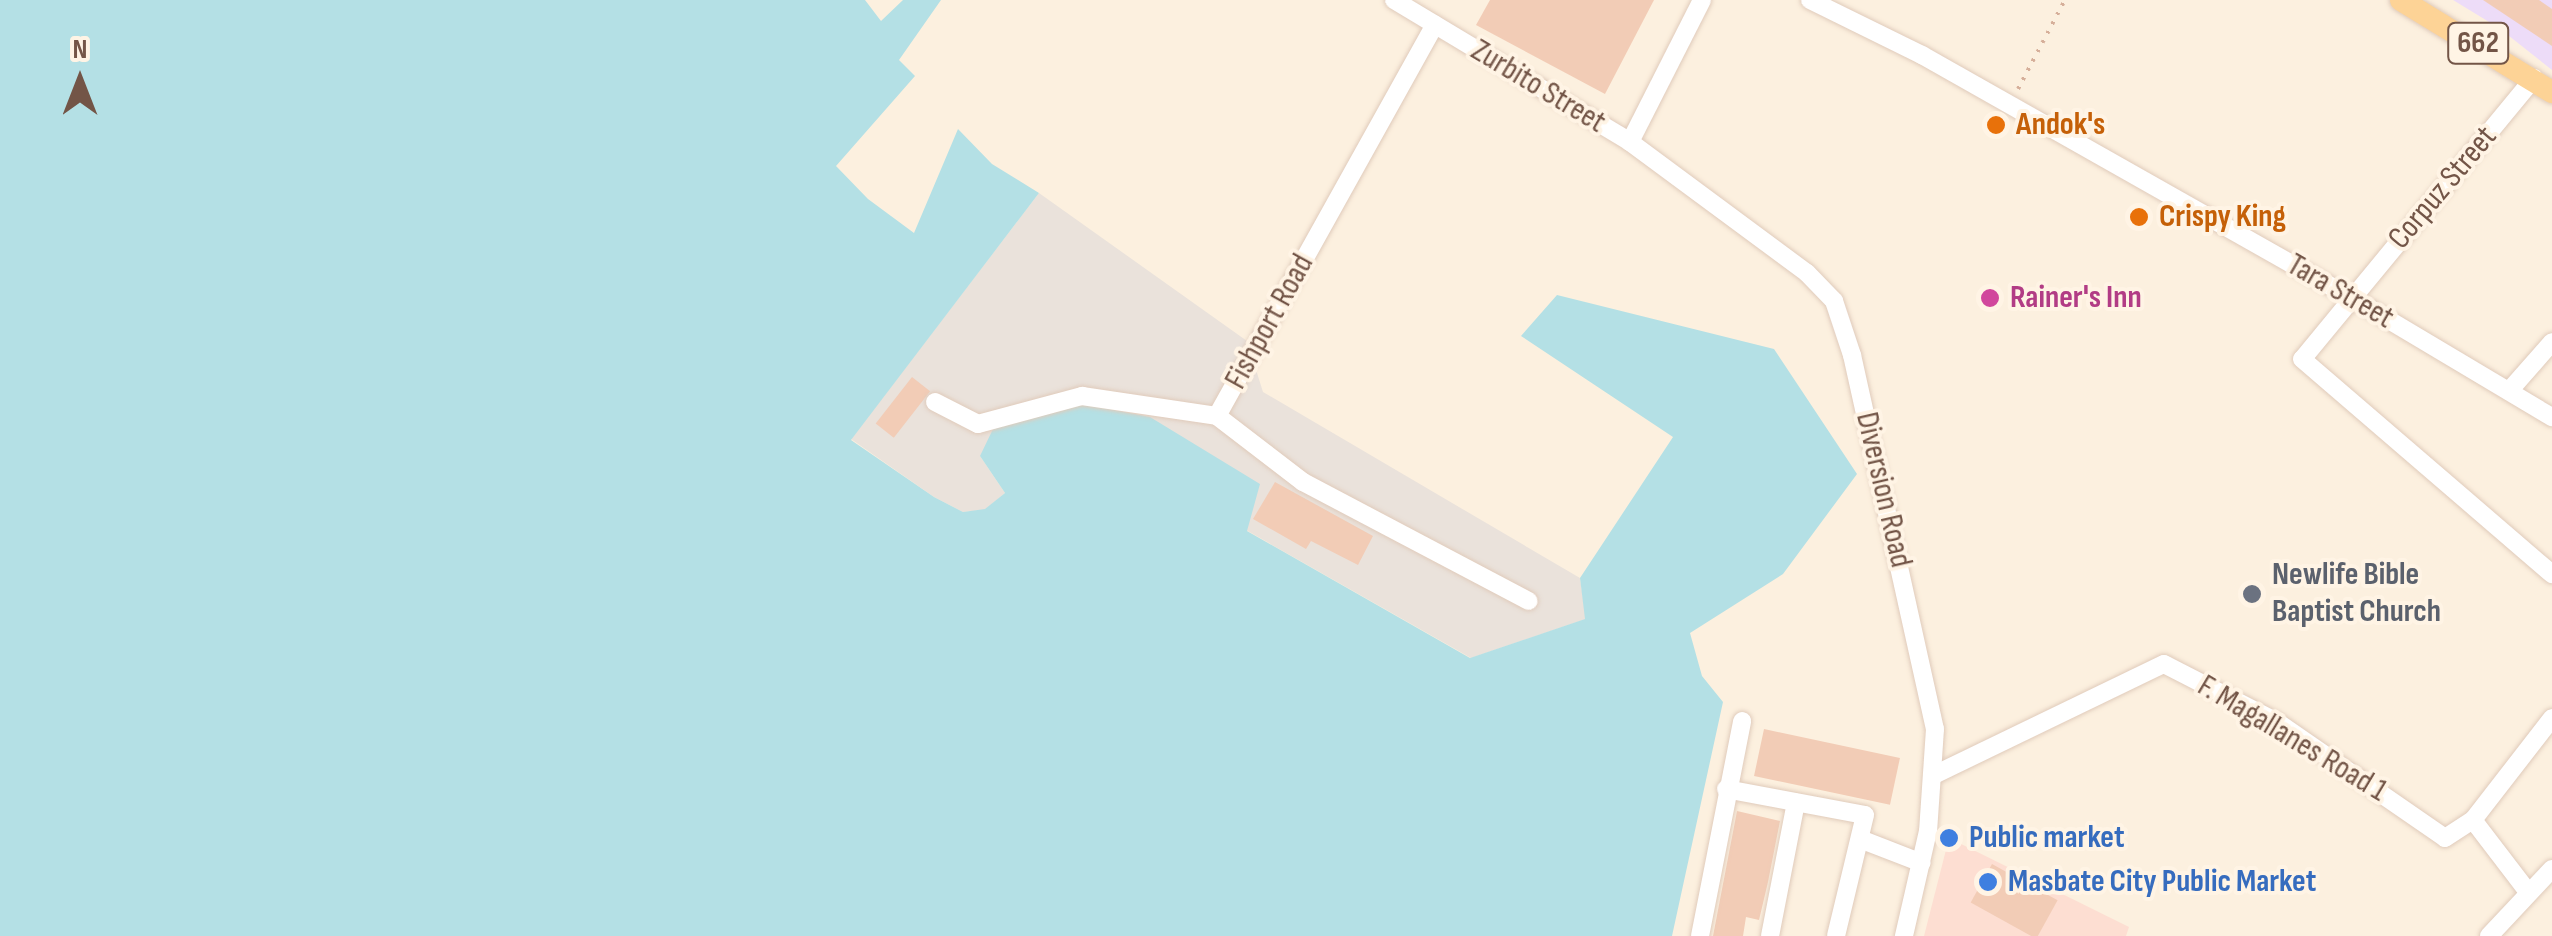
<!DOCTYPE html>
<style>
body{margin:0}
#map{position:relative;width:2552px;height:936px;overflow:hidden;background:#fcf0df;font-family:"Sofia Sans Condensed",sans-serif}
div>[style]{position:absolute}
.commercial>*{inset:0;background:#fdded2}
.industrial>*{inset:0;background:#eae2db}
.education>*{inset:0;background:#eddcf8}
.water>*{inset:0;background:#b4e0e5}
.building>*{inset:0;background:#f2ccb6;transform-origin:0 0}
.path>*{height:4px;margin-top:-2px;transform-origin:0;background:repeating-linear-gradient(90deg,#d6af9a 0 2.5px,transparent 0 10.5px)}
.roads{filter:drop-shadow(0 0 2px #e0cbbb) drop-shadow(0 0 2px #e0cbbb)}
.minor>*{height:18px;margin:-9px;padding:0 9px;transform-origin:9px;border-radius:9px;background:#fff}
.major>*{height:22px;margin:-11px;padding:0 11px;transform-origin:11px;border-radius:11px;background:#fdd396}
.dots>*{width:28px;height:28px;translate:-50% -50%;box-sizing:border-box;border:5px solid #fff4e5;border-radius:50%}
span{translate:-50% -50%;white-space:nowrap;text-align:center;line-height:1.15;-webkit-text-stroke:8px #fff4e5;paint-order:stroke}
.shield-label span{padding:2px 8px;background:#fff4e5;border:2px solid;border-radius:8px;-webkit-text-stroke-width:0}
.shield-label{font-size:30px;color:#735547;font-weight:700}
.street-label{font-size:32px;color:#735547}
.food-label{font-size:32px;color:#c56008;font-weight:700}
.left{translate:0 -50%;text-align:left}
.hotel-label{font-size:32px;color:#b23c85;font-weight:700}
.worship-label{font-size:32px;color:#5b616d;font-weight:700}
.shop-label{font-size:32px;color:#366cbe;font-weight:700}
.north{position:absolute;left:30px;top:30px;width:100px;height:100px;-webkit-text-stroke:8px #fff4e5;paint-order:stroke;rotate:0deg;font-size:28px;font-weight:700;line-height:40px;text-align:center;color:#735547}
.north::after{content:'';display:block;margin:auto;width:35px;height:45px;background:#735547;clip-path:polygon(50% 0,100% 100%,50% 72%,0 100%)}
</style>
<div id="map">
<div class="commercial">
<i style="clip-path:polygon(1949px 838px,2129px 927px,2126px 936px,1924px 936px)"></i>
</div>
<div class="industrial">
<i style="clip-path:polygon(1039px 193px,1247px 341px,1263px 392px,1580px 578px,1586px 619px,1471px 658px,1246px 530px,980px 456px,1005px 493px,985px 510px,963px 512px,934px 497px,851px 439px)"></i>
</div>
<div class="education">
<i style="clip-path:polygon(2453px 0,2552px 0,2552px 70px,2499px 28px)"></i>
</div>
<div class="water">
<i style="clip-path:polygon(0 0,865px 0,881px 21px,903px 0,941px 0,899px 60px,915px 76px,836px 166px,868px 199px,914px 233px,958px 129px,992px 164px,1039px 193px,851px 440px,934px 497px,963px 512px,985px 509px,1005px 493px,980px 456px,993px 429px,1073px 402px,1150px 417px,1260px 484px,1247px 531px,1470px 658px,1585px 619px,1580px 578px,1673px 437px,1521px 336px,1557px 295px,1774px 349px,1857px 474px,1783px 574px,1690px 633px,1702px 676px,1723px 702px,1672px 936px,0 936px)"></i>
</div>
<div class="building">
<i style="clip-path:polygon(1490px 0,1654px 0,1605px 94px,1476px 25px)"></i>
<i style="clip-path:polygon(2483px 0,2539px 0,2552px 9px,2552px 46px)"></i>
<i style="left:912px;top:377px;width:23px;height:59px;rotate:38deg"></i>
<i style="clip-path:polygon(1275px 482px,1373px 536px,1358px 565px,1311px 541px,1306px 549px,1253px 519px)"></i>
<i style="left:1764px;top:729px;width:139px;height:48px;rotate:12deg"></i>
<i style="clip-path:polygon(1737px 811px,1780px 821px,1768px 882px,1759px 920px,1746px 917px,1743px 936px,1713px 936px)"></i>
<i style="left:1992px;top:864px;width:75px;height:44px;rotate:29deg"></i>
</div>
<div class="path">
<i style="left:2018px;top:89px;width:101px;rotate:-62.2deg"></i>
</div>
<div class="roads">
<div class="minor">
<i style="left:1394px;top:0;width:275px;rotate:31deg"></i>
<i style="left:1630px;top:142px;width:220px;rotate:36.5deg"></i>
<i style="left:1807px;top:273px;width:39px;rotate:46deg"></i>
<i style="left:1834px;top:301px;width:57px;rotate:71.6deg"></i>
<i style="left:1852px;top:355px;width:383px;rotate:77.5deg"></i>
<i style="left:1935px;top:729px;width:102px;rotate:93.9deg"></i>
<i style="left:1928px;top:831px;width:108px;rotate:102.9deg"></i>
<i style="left:1810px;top:0;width:125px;rotate:26.2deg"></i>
<i style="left:1922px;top:55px;width:494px;rotate:29.5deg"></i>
<i style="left:2352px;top:298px;width:233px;rotate:30.8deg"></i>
<i style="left:2534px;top:78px;width:364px;rotate:129.5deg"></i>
<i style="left:2302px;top:359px;width:330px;rotate:40.7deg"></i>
<i style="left:1630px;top:142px;width:159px;rotate:-63.1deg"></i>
<i style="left:2509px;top:391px;width:65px;rotate:-48.7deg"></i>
<i style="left:935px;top:402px;width:48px;rotate:27.1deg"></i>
<i style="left:978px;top:424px;width:108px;rotate:-15.1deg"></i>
<i style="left:1082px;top:396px;width:136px;rotate:8.4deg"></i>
<i style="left:1217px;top:416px;width:108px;rotate:37.5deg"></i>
<i style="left:1303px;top:482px;width:255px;rotate:27.8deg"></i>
<i style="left:1217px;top:416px;width:448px;rotate:-60.9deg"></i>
<i style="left:1934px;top:775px;width:255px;rotate:-25.8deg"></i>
<i style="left:2164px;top:664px;width:127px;rotate:27.2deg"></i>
<i style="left:2277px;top:722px;width:204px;rotate:34.6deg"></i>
<i style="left:2445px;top:838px;width:33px;rotate:-33deg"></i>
<i style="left:2473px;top:820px;width:129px;rotate:-52.2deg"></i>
<i style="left:1726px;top:789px;width:141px;rotate:10.6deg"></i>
<i style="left:1865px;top:815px;width:124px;rotate:103.5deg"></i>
<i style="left:2473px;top:820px;width:91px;rotate:52.6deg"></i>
<i style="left:1860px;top:839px;width:66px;rotate:21.2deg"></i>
<i style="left:1700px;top:936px;width:219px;rotate:-78.9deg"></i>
<i style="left:1770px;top:936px;width:136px;rotate:-79deg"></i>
<i style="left:2489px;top:936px;width:92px;rotate:-46.8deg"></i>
</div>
<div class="major">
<i style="left:2401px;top:0;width:177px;rotate:31.4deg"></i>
</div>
</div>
<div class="dots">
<i style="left:1996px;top:125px;background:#e8710a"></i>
<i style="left:2139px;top:217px;background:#e8710a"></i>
<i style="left:1990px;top:298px;background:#d1479c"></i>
<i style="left:2252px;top:594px;background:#6b7280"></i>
<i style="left:1949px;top:838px;background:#3f7fe0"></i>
<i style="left:1988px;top:882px;background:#3f7fe0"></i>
</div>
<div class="shield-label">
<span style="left:2478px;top:43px">662</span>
</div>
<div class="street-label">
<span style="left:1538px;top:87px;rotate:31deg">Zurbito Street</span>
<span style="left:2443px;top:188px;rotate:-50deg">Corpuz Street</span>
<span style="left:2340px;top:292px;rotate:30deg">Tara Street</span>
<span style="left:1270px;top:322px;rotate:-61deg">Fishport Road</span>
<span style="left:1883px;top:490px;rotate:77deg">Diversion Road</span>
<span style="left:2292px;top:739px;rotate:31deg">F. Magallanes Road 1</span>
</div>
<div class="food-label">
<span class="left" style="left:2016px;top:125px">Andok's</span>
<span class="left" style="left:2159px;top:217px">Crispy King</span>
</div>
<div class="hotel-label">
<span class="left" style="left:2010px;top:298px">Rainer's Inn</span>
</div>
<div class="worship-label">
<span class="left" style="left:2272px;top:594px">Newlife Bible<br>Baptist Church</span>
</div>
<div class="shop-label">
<span class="left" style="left:1969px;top:838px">Public market</span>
<span class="left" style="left:2008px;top:882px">Masbate City Public Market</span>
</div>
<div class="north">N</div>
</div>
